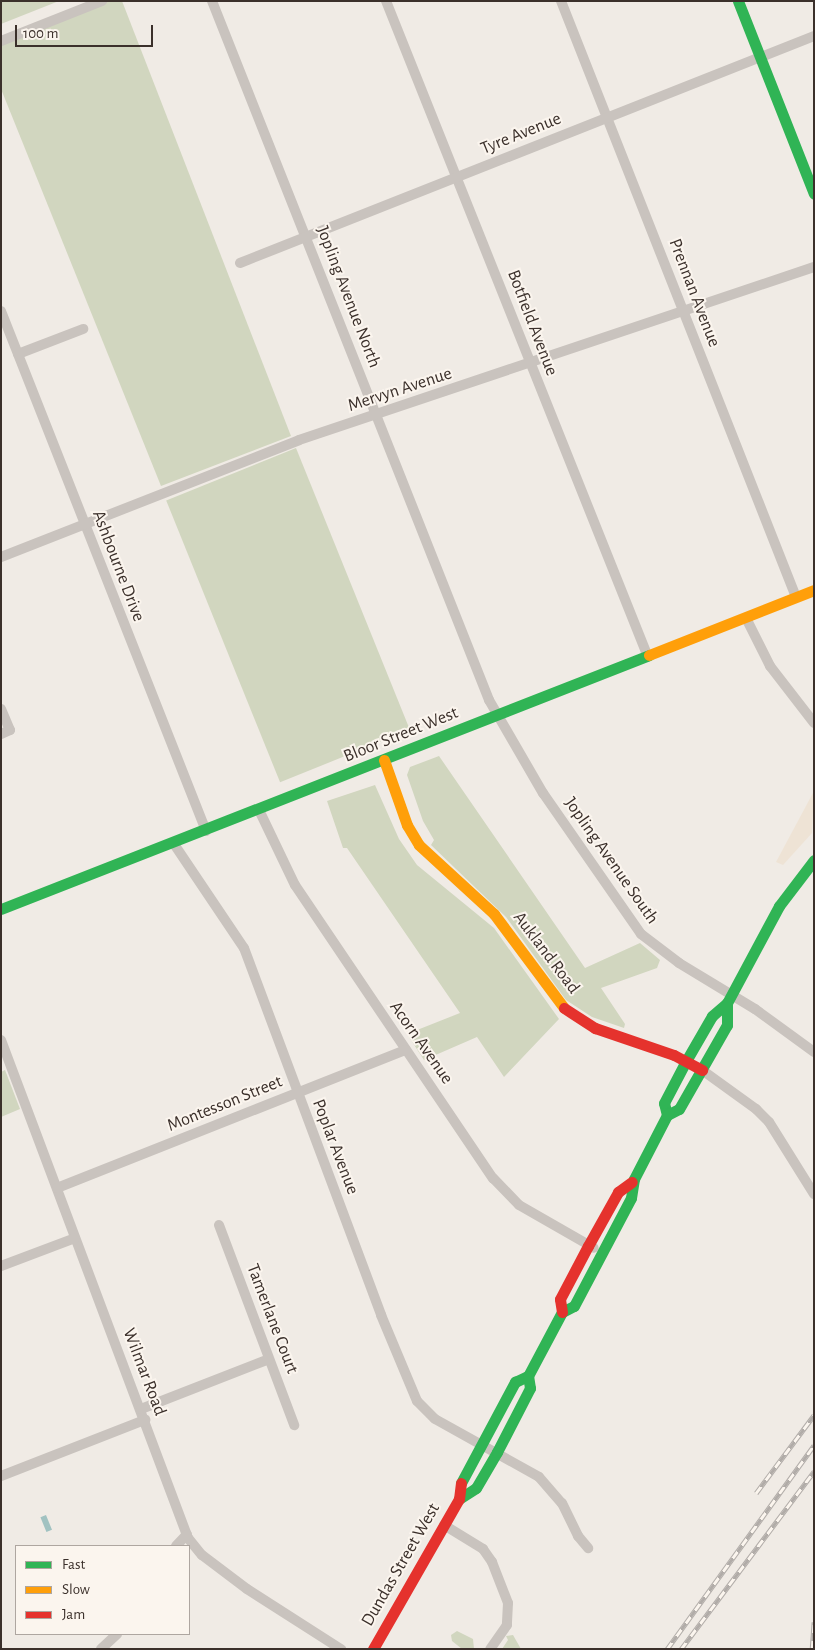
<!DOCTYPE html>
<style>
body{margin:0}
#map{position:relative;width:815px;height:1650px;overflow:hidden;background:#f0ebe5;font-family:"Alegreya Sans",sans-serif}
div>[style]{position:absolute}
.green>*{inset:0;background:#d1d6bf;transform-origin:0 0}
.plaza>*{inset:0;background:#eee3d5}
.water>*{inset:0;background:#a1c2c1;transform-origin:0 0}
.street>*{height:10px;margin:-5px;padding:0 5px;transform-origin:5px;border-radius:5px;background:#c9c3be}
.fast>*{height:11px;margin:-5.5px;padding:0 5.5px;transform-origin:5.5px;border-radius:5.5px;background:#30b455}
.slow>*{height:11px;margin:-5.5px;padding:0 5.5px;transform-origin:5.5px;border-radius:5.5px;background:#ff9f0a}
.jam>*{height:11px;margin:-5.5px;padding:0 5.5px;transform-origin:5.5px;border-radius:5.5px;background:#e5322d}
.rail>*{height:4.5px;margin-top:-2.25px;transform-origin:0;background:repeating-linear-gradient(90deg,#fbf5ee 0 8px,#b1aca8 0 16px);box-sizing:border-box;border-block:1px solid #b1aca8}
span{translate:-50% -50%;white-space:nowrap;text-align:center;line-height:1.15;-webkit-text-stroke:4px #fbf5ee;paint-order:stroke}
.street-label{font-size:18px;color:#3b302b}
.frame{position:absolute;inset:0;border:2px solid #3b302b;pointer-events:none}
.legend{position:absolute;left:15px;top:1545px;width:175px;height:90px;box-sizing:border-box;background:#fbf5ee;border:1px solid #aea6a0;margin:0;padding:6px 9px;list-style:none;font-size:15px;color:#3b302b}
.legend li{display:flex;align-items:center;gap:10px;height:25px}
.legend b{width:25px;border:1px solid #aea6a0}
.scale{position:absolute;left:15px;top:25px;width:138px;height:22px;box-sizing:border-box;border:2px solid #3b302b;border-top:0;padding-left:6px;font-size:15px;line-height:18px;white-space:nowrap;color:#3b302b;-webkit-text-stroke:4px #fbf5ee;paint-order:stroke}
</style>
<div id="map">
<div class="green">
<i style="clip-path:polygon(1px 1px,59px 1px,1px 24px)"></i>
<i style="clip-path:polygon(110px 1px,122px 1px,291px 436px,161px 486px,1px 89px,1px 45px)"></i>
<i style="left:296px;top:448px;width:304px;height:140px;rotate:68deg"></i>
<i style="clip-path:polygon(439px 756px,585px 968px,640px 943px,660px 960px,657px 968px,601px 988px,625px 1024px,624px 1028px,592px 1017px,566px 1000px,506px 917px,431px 845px,434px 840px,423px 821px,407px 775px,410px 767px)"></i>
<i style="clip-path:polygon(375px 785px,399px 839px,417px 865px,494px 928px,559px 1019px,504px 1077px,477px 1037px,424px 1060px,407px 1034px,460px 1013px,347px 848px,343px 848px,327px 801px)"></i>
<i style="clip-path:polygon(5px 1070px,20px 1109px,1px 1117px,1px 1072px)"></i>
<i style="clip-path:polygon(457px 1631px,473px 1639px,474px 1649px,462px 1649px,452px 1641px,451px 1635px)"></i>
<i style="clip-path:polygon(513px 1635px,521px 1649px,502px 1649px,508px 1640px,506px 1636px)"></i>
</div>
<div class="plaza">
<i style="clip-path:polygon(814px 791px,812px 833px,783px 865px,776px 862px)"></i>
</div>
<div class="water">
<i style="left:46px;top:1515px;width:16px;height:6px;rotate:68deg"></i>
</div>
<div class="street">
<i style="left:212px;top:1px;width:752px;rotate:68.38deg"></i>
<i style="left:489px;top:700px;width:108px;rotate:59.9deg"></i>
<i style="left:543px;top:793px;width:172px;rotate:55.2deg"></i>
<i style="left:641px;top:934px;width:48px;rotate:37.3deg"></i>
<i style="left:679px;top:963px;width:89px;rotate:31.2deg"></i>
<i style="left:755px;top:1009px;width:73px;rotate:36.1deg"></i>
<i style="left:386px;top:1px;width:706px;rotate:68.23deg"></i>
<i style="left:561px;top:1px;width:641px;rotate:68.48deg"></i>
<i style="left:1px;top:41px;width:109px;rotate:-21.6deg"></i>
<i style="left:240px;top:263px;width:617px;rotate:-21.58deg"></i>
<i style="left:1px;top:311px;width:559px;rotate:68.48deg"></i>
<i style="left:18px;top:354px;width:70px;rotate:-21deg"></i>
<i style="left:1px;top:557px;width:320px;rotate:-21.4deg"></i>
<i style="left:299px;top:440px;width:543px;rotate:-18.57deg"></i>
<i style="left:746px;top:618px;width:54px;rotate:63.4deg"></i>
<i style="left:770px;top:666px;width:72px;rotate:52.3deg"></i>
<i style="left:1px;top:709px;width:23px;rotate:67deg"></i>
<i style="left:10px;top:730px;width:10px;rotate:156deg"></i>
<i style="left:259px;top:810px;width:83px;rotate:64.4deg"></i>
<i style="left:295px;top:885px;width:354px;rotate:56deg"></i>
<i style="left:493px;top:1178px;width:37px;rotate:46deg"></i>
<i style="left:519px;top:1205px;width:86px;rotate:29.8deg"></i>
<i style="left:174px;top:844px;width:125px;rotate:56.1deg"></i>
<i style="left:244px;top:948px;width:392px;rotate:69.5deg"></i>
<i style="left:381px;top:1315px;width:93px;rotate:67.3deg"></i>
<i style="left:417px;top:1401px;width:25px;rotate:45deg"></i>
<i style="left:435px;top:1419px;width:119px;rotate:29.1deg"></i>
<i style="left:539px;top:1477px;width:35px;rotate:49deg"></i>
<i style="left:562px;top:1503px;width:37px;rotate:64deg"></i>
<i style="left:578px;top:1536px;width:16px;rotate:50deg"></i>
<i style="left:1px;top:1040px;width:532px;rotate:69.42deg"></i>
<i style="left:188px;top:1538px;width:22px;rotate:51deg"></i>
<i style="left:202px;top:1555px;width:56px;rotate:37.1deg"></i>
<i style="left:247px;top:1589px;width:112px;rotate:32.6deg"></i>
<i style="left:702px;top:1070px;width:67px;rotate:35.8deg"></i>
<i style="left:756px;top:1109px;width:18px;rotate:45deg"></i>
<i style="left:769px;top:1122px;width:85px;rotate:58deg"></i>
<i style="left:57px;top:1188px;width:375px;rotate:-21.6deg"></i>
<i style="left:219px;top:1225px;width:214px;rotate:69.4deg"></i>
<i style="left:1px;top:1266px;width:79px;rotate:-20.7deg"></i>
<i style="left:141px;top:1409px;width:137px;rotate:-21.3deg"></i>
<i style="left:1px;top:1476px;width:155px;rotate:-21.3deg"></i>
<i style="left:444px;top:1525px;width:46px;rotate:31.6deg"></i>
<i style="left:483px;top:1549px;width:16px;rotate:55deg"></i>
<i style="left:492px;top:1562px;width:44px;rotate:68.7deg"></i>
<i style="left:508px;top:1603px;width:22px;rotate:93deg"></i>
<i style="left:507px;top:1625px;width:29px;rotate:125deg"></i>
<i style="left:176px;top:1546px;width:16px;rotate:-47deg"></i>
<i style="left:101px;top:1649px;width:22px;rotate:-43deg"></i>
</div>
<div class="fast">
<i style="left:738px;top:1px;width:207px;rotate:68.5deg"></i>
<i style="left:1px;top:909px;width:696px;rotate:-21.4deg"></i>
<i style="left:667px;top:1115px;width:12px;rotate:-104deg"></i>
<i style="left:664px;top:1103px;width:47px;rotate:-62.4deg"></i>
<i style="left:686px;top:1061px;width:52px;rotate:-60deg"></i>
<i style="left:712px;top:1016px;width:20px;rotate:-41deg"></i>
<i style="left:727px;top:1003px;width:110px;rotate:-61.8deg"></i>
<i style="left:779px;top:906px;width:58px;rotate:-52.7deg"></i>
<i style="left:461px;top:1483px;width:115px;rotate:-61.9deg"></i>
<i style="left:515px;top:1382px;width:14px;rotate:-25deg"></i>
<i style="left:528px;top:1376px;width:72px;rotate:-62deg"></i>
<i style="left:562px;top:1312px;width:13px;rotate:-27deg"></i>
<i style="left:574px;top:1306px;width:122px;rotate:-62.2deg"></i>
<i style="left:631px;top:1198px;width:19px;rotate:-81deg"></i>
<i style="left:634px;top:1179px;width:72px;rotate:-62.7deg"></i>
<i style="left:667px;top:1115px;width:13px;rotate:-27deg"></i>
<i style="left:679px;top:1109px;width:97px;rotate:-60.3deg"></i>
<i style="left:727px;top:1025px;width:22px;rotate:-90deg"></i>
<i style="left:459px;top:1499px;width:20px;rotate:-33deg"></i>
<i style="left:476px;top:1488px;width:42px;rotate:-59.7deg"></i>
<i style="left:497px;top:1452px;width:72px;rotate:-62.7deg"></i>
<i style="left:530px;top:1388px;width:12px;rotate:-99deg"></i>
</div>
<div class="slow">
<i style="left:649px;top:655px;width:177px;rotate:-21.5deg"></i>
<i style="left:384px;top:760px;width:69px;rotate:70.5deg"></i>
<i style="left:407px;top:825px;width:23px;rotate:59deg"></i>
<i style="left:419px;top:845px;width:102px;rotate:42.6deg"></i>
<i style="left:494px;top:914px;width:117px;rotate:53.3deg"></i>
</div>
<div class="jam">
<i style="left:564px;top:1008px;width:37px;rotate:33deg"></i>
<i style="left:595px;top:1028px;width:83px;rotate:18.9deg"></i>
<i style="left:674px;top:1055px;width:32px;rotate:28deg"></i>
<i style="left:562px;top:1312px;width:13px;rotate:-99deg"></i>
<i style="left:560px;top:1299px;width:60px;rotate:-62.2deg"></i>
<i style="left:588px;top:1246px;width:62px;rotate:-60.9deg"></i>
<i style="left:618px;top:1192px;width:17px;rotate:-36deg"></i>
<i style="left:373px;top:1649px;width:173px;rotate:-60.2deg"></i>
<i style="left:459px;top:1499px;width:16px;rotate:-83deg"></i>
</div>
<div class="rail">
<i style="left:756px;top:1493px;width:97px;rotate:-53.4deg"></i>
<i style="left:667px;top:1649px;width:251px;rotate:-54.2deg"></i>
<i style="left:681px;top:1649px;width:222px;rotate:-53.2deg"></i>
<i style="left:812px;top:1649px;width:27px;rotate:-86deg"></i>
</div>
<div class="street-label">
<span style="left:521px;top:134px;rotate:-22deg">Tyre Avenue</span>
<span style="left:694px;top:293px;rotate:69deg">Prennan Avenue</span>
<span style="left:348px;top:297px;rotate:69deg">Jopling Avenue North</span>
<span style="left:532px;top:323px;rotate:69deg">Botfield Avenue</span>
<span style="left:400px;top:390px;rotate:-18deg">Mervyn Avenue</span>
<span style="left:118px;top:566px;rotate:69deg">Ashbourne Drive</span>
<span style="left:401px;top:735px;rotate:-22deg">Bloor Street West</span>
<span style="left:611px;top:861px;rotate:55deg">Jopling Avenue South</span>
<span style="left:546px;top:953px;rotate:53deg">Aukland Road</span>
<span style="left:421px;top:1043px;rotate:55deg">Acorn Avenue</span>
<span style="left:225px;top:1104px;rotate:-22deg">Montesson Street</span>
<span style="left:335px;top:1147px;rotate:69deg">Poplar Avenue</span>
<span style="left:272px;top:1319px;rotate:69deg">Tamerlane Court</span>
<span style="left:144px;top:1372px;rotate:69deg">Wilmar Road</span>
<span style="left:401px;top:1565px;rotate:-60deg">Dundas Street West</span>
</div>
<div class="frame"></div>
<ul class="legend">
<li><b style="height:6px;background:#30b455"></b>Fast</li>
<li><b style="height:6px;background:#ff9f0a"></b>Slow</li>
<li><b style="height:6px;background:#e5322d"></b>Jam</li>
</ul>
<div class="scale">100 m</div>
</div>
